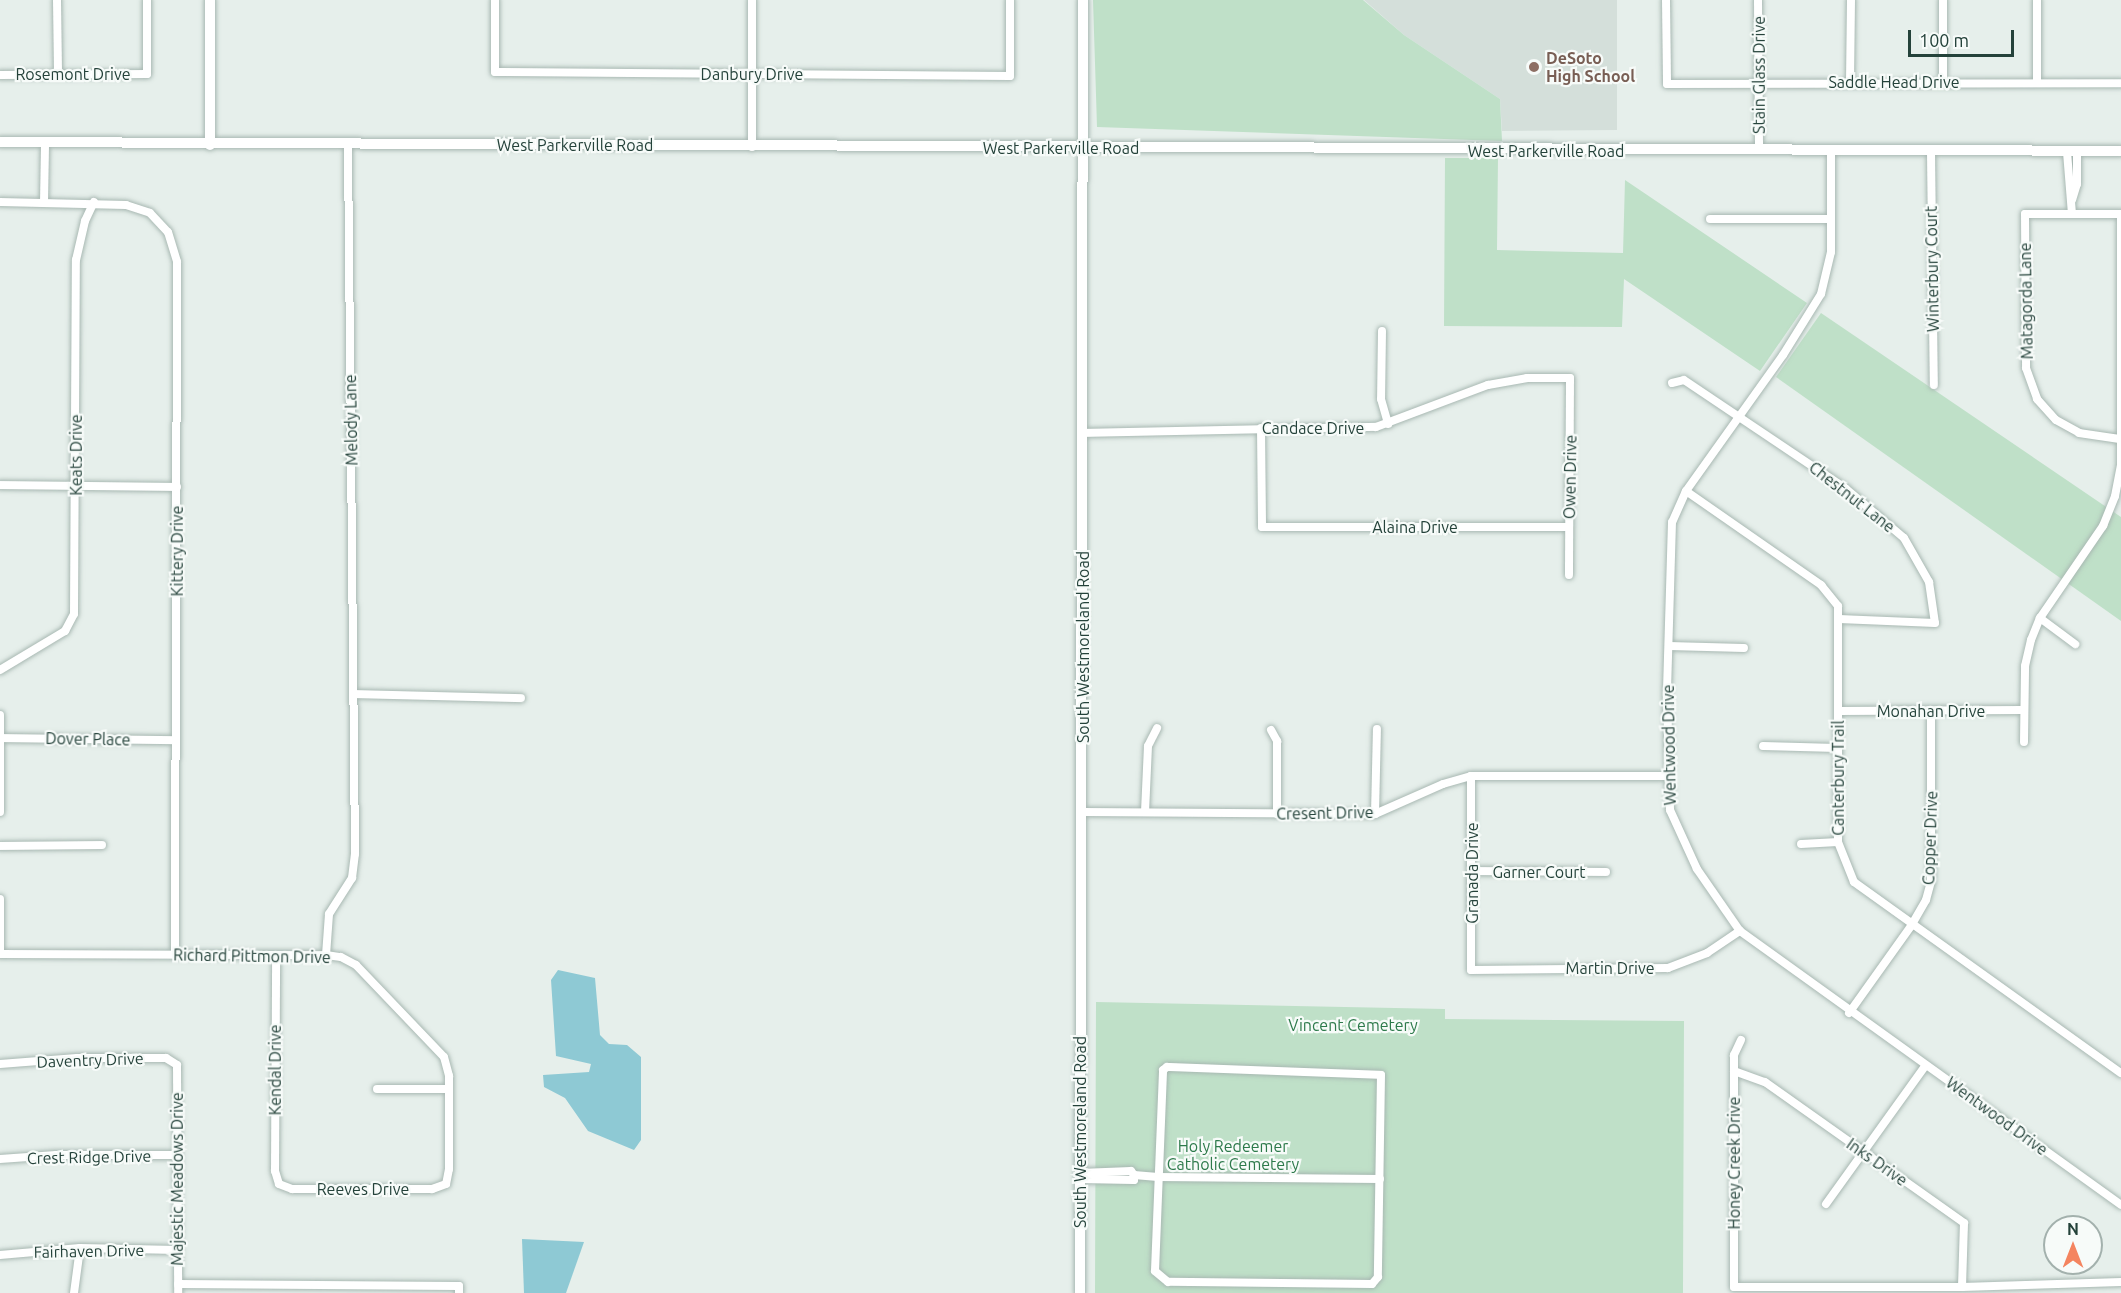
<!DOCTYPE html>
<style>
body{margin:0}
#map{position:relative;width:2121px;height:1293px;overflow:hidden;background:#e6efeb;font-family:Ubuntu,sans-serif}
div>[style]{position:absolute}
.built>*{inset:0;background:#d4dfda}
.green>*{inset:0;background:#bfe0c8}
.water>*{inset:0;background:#8ec9d4}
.roads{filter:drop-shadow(0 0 2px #a8b8b2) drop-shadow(0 0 2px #a8b8b2)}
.street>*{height:8px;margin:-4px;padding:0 4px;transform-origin:4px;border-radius:4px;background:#fff}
.secondary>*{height:10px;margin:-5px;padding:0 5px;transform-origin:5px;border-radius:5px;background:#fff}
.dots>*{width:16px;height:16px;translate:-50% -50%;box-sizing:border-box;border:3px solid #f7fbf9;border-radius:50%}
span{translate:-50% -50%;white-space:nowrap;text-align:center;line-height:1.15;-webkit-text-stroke:4.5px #f7fbf9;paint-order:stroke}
.education-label{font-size:16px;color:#785e54;font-weight:700}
.left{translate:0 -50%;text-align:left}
.street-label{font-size:16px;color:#24423a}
.park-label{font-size:16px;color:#2d7a4b}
.north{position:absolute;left:2043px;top:1215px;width:60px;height:60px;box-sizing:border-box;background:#f7fbf9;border:2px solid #a3b1ad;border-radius:50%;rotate:0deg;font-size:16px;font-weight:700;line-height:24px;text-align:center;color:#24423a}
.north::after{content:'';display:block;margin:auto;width:21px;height:27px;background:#f4845f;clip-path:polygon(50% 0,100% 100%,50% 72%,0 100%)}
.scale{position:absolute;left:1908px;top:30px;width:106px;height:27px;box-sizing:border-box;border:3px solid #24423a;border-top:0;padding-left:8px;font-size:18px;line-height:21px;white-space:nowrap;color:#24423a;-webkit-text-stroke:4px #f7fbf9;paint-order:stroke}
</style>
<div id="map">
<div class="built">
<i style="clip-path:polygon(1364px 0,1617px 0,1617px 130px,1502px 131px,1500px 99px,1404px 35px)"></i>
</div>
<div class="green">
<i style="clip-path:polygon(1093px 0,1363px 0,1404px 35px,1500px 99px,1502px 141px,1097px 127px)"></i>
<i style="clip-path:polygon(1445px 158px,1498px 158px,1497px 250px,1623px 253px,1625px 180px,1807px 303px,1760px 371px,1624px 279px,1622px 327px,1444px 326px)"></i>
<i style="clip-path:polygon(1821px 313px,2121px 517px,2121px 621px,1776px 377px)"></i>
<i style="clip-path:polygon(1096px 1002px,1445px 1009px,1445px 1019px,1684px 1021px,1683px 1293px,1095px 1293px)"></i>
</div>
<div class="water">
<i style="clip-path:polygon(558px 970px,595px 978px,600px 1035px,609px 1044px,627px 1045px,641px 1057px,641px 1140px,634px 1150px,588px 1131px,565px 1098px,544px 1087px,543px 1075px,589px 1072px,591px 1064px,556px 1056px,551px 980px)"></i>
<i style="clip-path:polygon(522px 1239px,584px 1242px,566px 1293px,524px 1293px)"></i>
</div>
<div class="roads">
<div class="street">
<i style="left:57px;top:0;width:75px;rotate:89.2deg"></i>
<i style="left:495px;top:0;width:72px;rotate:90deg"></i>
<i style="left:495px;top:72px;width:515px;rotate:0.45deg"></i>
<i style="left:1010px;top:76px;width:76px;rotate:-90deg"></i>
<i style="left:1666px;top:0;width:84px;rotate:89.3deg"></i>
<i style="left:1667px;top:84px;width:454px;rotate:-0.1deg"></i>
<i style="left:1758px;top:0;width:150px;rotate:89.6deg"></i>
<i style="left:0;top:75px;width:147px;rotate:-0.4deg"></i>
<i style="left:147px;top:74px;width:74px;rotate:-90deg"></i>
<i style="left:1850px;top:82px;width:82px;rotate:-89.3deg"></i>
<i style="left:1943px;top:82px;width:82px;rotate:-90deg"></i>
<i style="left:2037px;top:82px;width:82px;rotate:-90deg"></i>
<i style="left:752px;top:147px;width:147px;rotate:-90deg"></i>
<i style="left:1831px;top:152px;width:100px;rotate:90deg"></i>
<i style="left:1831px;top:252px;width:43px;rotate:103.4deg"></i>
<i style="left:1821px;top:294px;width:72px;rotate:121.9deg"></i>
<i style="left:1783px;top:355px;width:167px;rotate:125.5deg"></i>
<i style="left:1686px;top:491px;width:34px;rotate:114deg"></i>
<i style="left:1672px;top:522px;width:173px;rotate:91.7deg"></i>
<i style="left:1667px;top:695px;width:115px;rotate:88.5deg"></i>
<i style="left:1670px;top:810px;width:65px;rotate:65.4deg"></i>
<i style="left:1697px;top:869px;width:75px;rotate:55.3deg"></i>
<i style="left:1740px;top:931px;width:469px;rotate:35.7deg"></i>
<i style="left:2067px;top:152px;width:62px;rotate:85.4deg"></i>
<i style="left:1931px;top:153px;width:232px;rotate:89.3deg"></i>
<i style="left:2072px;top:200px;width:17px;rotate:-73deg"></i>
<i style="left:2077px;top:184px;width:33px;rotate:-90deg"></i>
<i style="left:0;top:202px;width:126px;rotate:1.4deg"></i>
<i style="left:126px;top:205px;width:25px;rotate:18deg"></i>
<i style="left:150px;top:213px;width:26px;rotate:47deg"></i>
<i style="left:168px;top:232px;width:31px;rotate:73deg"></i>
<i style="left:177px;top:262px;width:693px;rotate:90.17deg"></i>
<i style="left:44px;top:203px;width:60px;rotate:-89deg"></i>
<i style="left:1710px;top:219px;width:121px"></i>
<i style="left:1382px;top:331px;width:68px;rotate:90.8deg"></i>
<i style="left:1381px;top:399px;width:26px;rotate:74deg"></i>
<i style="left:1672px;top:383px;width:12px;rotate:-14deg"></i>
<i style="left:1684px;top:380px;width:194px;rotate:33.9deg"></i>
<i style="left:1845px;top:488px;width:77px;rotate:40.3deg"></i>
<i style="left:1904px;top:538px;width:51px;rotate:60.4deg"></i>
<i style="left:1929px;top:582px;width:41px;rotate:81.7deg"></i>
<i style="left:1935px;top:623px;width:96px;rotate:-177.6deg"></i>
<i style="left:1261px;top:428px;width:99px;rotate:89.4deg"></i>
<i style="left:1262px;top:527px;width:307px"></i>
<i style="left:1084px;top:433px;width:292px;rotate:-1.2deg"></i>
<i style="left:1376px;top:427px;width:120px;rotate:-20.6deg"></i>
<i style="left:1488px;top:385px;width:40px;rotate:-10deg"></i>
<i style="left:1527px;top:378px;width:43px"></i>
<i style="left:1570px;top:378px;width:197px;rotate:90.3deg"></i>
<i style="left:0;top:485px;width:177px;rotate:0.6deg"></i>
<i style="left:1686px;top:491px;width:165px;rotate:34.8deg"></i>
<i style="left:1821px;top:585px;width:27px;rotate:51deg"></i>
<i style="left:1838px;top:606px;width:236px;rotate:90deg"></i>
<i style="left:1838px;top:842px;width:43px;rotate:68.2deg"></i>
<i style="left:1854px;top:882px;width:328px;rotate:35.6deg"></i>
<i style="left:2040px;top:618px;width:44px;rotate:36.6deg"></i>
<i style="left:1669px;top:646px;width:75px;rotate:1.5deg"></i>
<i style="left:0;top:670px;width:76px;rotate:-31deg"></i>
<i style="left:65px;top:631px;width:19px;rotate:-62deg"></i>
<i style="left:74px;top:614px;width:354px;rotate:-89.7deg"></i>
<i style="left:76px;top:260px;width:40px;rotate:-77deg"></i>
<i style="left:85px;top:221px;width:21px;rotate:-65deg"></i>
<i style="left:356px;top:694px;width:165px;rotate:1.4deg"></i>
<i style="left:1838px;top:711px;width:185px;rotate:-0.3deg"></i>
<i style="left:0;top:715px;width:97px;rotate:90deg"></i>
<i style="left:1271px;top:730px;width:13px;rotate:61deg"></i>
<i style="left:1277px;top:741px;width:73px;rotate:90deg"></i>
<i style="left:0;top:738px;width:176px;rotate:0.7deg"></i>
<i style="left:2024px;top:742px;width:76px;rotate:-89.2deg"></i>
<i style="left:2025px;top:666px;width:27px;rotate:-77deg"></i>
<i style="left:2031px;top:640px;width:24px;rotate:-68deg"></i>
<i style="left:2040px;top:618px;width:112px;rotate:-55.6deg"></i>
<i style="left:2103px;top:526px;width:32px;rotate:-68deg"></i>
<i style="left:2115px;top:496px;width:33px;rotate:-79deg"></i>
<i style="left:2121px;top:464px;width:250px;rotate:-90deg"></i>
<i style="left:2121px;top:214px;width:96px;rotate:180deg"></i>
<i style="left:2025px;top:214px;width:154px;rotate:89.6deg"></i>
<i style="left:2026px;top:368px;width:33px;rotate:70deg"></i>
<i style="left:2037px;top:399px;width:28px;rotate:48deg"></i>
<i style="left:2056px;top:420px;width:26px;rotate:29deg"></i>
<i style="left:2079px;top:433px;width:41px;rotate:8.3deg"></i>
<i style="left:1763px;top:746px;width:74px;rotate:1.5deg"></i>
<i style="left:1471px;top:776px;width:194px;rotate:90deg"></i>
<i style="left:1471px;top:970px;width:197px;rotate:-0.6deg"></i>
<i style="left:1668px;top:968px;width:42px;rotate:-21deg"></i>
<i style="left:1707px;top:953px;width:40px;rotate:-34deg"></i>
<i style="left:1083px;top:812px;width:292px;rotate:0.4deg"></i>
<i style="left:1375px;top:814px;width:74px;rotate:-23.8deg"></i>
<i style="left:1443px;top:784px;width:29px;rotate:-16deg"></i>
<i style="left:1471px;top:776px;width:196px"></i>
<i style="left:1145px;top:812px;width:66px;rotate:-87.4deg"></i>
<i style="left:1148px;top:746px;width:20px;rotate:-63deg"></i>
<i style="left:1375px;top:814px;width:85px;rotate:-88.7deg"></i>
<i style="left:1801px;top:844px;width:37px;rotate:-3deg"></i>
<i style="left:0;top:846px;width:102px;rotate:-0.6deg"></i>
<i style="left:1473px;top:871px;width:133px;rotate:0.4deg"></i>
<i style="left:0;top:899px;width:55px;rotate:90deg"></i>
<i style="left:0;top:954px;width:326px;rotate:0.2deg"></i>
<i style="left:326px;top:955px;width:15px;rotate:8deg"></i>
<i style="left:341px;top:957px;width:17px;rotate:28deg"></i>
<i style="left:356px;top:965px;width:127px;rotate:46.3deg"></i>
<i style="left:444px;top:1057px;width:20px;rotate:75deg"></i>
<i style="left:449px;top:1076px;width:93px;rotate:90deg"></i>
<i style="left:449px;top:1169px;width:15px;rotate:101deg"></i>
<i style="left:446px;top:1184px;width:15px;rotate:160deg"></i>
<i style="left:432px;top:1189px;width:140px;rotate:180deg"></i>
<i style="left:292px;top:1189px;width:14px;rotate:-159deg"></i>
<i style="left:279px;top:1184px;width:14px;rotate:-107deg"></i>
<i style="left:275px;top:1171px;width:216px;rotate:-89.7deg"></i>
<i style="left:326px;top:955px;width:41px;rotate:-85.8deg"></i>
<i style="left:329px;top:914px;width:43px;rotate:-57.4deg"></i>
<i style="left:352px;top:878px;width:24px;rotate:-83deg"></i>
<i style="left:355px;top:854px;width:709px;rotate:-90.57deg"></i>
<i style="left:1849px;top:1013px;width:107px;rotate:-54.5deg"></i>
<i style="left:1911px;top:926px;width:30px;rotate:-60deg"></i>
<i style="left:1926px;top:900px;width:20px;rotate:-75deg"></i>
<i style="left:1931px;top:881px;width:170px;rotate:-90deg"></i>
<i style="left:1741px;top:1040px;width:17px;rotate:115deg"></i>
<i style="left:1734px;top:1055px;width:232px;rotate:90deg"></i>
<i style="left:1734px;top:1287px;width:228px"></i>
<i style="left:1962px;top:1287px;width:159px;rotate:-1.8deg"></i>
<i style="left:0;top:1064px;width:77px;rotate:-4.5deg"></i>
<i style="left:77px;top:1058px;width:89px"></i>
<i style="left:166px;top:1058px;width:13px;rotate:32deg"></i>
<i style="left:177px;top:1065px;width:228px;rotate:89.7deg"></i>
<i style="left:1167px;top:1067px;width:214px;rotate:2.1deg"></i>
<i style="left:1381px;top:1075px;width:202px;rotate:90.9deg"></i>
<i style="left:1378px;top:1277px;width:9px;rotate:131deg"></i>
<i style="left:1372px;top:1284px;width:204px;rotate:-179.4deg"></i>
<i style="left:1168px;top:1282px;width:17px;rotate:-140deg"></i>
<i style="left:1155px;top:1271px;width:201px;rotate:-87.7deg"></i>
<i style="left:1163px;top:1070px;width:5px;rotate:-37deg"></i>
<i style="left:1734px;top:1071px;width:33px;rotate:20deg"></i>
<i style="left:1765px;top:1082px;width:244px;rotate:35.3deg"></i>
<i style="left:1964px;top:1223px;width:64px;rotate:91.8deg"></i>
<i style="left:377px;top:1089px;width:72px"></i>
<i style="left:0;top:1159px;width:56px;rotate:-4.1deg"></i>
<i style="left:56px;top:1155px;width:121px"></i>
<i style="left:1080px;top:1173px;width:51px;rotate:-2.2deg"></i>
<i style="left:1131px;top:1171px;width:5px;rotate:53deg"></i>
<i style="left:1134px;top:1175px;width:24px;rotate:5deg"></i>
<i style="left:1158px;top:1177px;width:222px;rotate:0.5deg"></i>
<i style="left:1080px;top:1179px;width:54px;rotate:1.1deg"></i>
<i style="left:1134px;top:1180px;width:5px;rotate:-90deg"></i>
<i style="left:1826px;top:1204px;width:171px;rotate:-54.3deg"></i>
<i style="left:0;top:1255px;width:80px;rotate:-5deg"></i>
<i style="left:80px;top:1248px;width:98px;rotate:1.2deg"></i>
<i style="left:178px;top:1284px;width:281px;rotate:0.4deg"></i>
<i style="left:459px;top:1286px;width:7px;rotate:90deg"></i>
<i style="left:74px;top:1293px;width:45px;rotate:-82.4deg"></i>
</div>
<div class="secondary">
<i style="left:210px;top:0;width:145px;rotate:90deg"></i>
<i style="left:0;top:142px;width:2121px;rotate:0.24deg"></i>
<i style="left:1080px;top:1293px;width:1293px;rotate:-89.87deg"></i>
</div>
</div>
<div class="dots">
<i style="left:1534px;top:67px;background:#8d6e63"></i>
</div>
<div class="education-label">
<span class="left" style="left:1546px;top:67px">DeSoto<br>High School</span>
</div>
<div class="street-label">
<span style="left:73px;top:74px">Rosemont Drive</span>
<span style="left:752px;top:74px">Danbury Drive</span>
<span style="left:1759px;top:75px;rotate:-90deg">Stain Glass Drive</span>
<span style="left:1894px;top:82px">Saddle Head Drive</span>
<span style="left:575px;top:145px">West Parkerville Road</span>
<span style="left:1061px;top:148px">West Parkerville Road</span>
<span style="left:1546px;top:151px">West Parkerville Road</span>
<span style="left:1932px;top:269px;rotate:-91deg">Winterbury Court</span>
<span style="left:2026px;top:301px;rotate:-91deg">Matagorda Lane</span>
<span style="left:351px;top:420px;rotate:-91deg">Melody Lane</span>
<span style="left:1313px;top:428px">Candace Drive</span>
<span style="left:76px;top:455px;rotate:-90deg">Keats Drive</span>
<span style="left:1570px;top:477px;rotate:-89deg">Owen Drive</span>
<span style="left:1852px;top:497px;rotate:38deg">Chestnut Lane</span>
<span style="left:1415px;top:527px">Alaina Drive</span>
<span style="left:177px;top:551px;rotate:-90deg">Kittery Drive</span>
<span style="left:1083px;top:647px;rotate:-90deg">South Westmoreland Road</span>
<span style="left:1931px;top:711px">Monahan Drive</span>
<span style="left:88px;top:739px;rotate:1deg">Dover Place</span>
<span style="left:1669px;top:745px;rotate:-91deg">Wentwood Drive</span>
<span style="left:1838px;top:778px;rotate:-90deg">Canterbury Trail</span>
<span style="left:1325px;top:813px;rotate:-1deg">Cresent Drive</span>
<span style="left:1930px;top:838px;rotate:-88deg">Copper Drive</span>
<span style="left:1539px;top:872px">Garner Court</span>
<span style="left:1472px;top:873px;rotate:-90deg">Granada Drive</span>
<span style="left:252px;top:956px;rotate:1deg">Richard Pittmon Drive</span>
<span style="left:1610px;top:968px">Martin Drive</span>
<span style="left:90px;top:1060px;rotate:-2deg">Daventry Drive</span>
<span style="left:275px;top:1070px;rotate:-90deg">Kendal Drive</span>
<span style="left:1997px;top:1116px;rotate:36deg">Wentwood Drive</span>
<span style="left:1080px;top:1132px;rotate:-90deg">South Westmoreland Road</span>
<span style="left:89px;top:1157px;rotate:-1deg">Crest Ridge Drive</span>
<span style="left:1877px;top:1162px;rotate:35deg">Inks Drive</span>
<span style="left:1734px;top:1163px;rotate:-90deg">Honey Creek Drive</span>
<span style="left:177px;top:1179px;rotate:-90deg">Majestic Meadows Drive</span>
<span style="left:363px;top:1189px">Reeves Drive</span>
<span style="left:89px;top:1251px;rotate:-1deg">Fairhaven Drive</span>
</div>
<div class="park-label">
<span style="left:1353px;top:1025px">Vincent Cemetery</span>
<span style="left:1233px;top:1155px">Holy Redeemer<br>Catholic Cemetery</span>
</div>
<div class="north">N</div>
<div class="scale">100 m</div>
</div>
